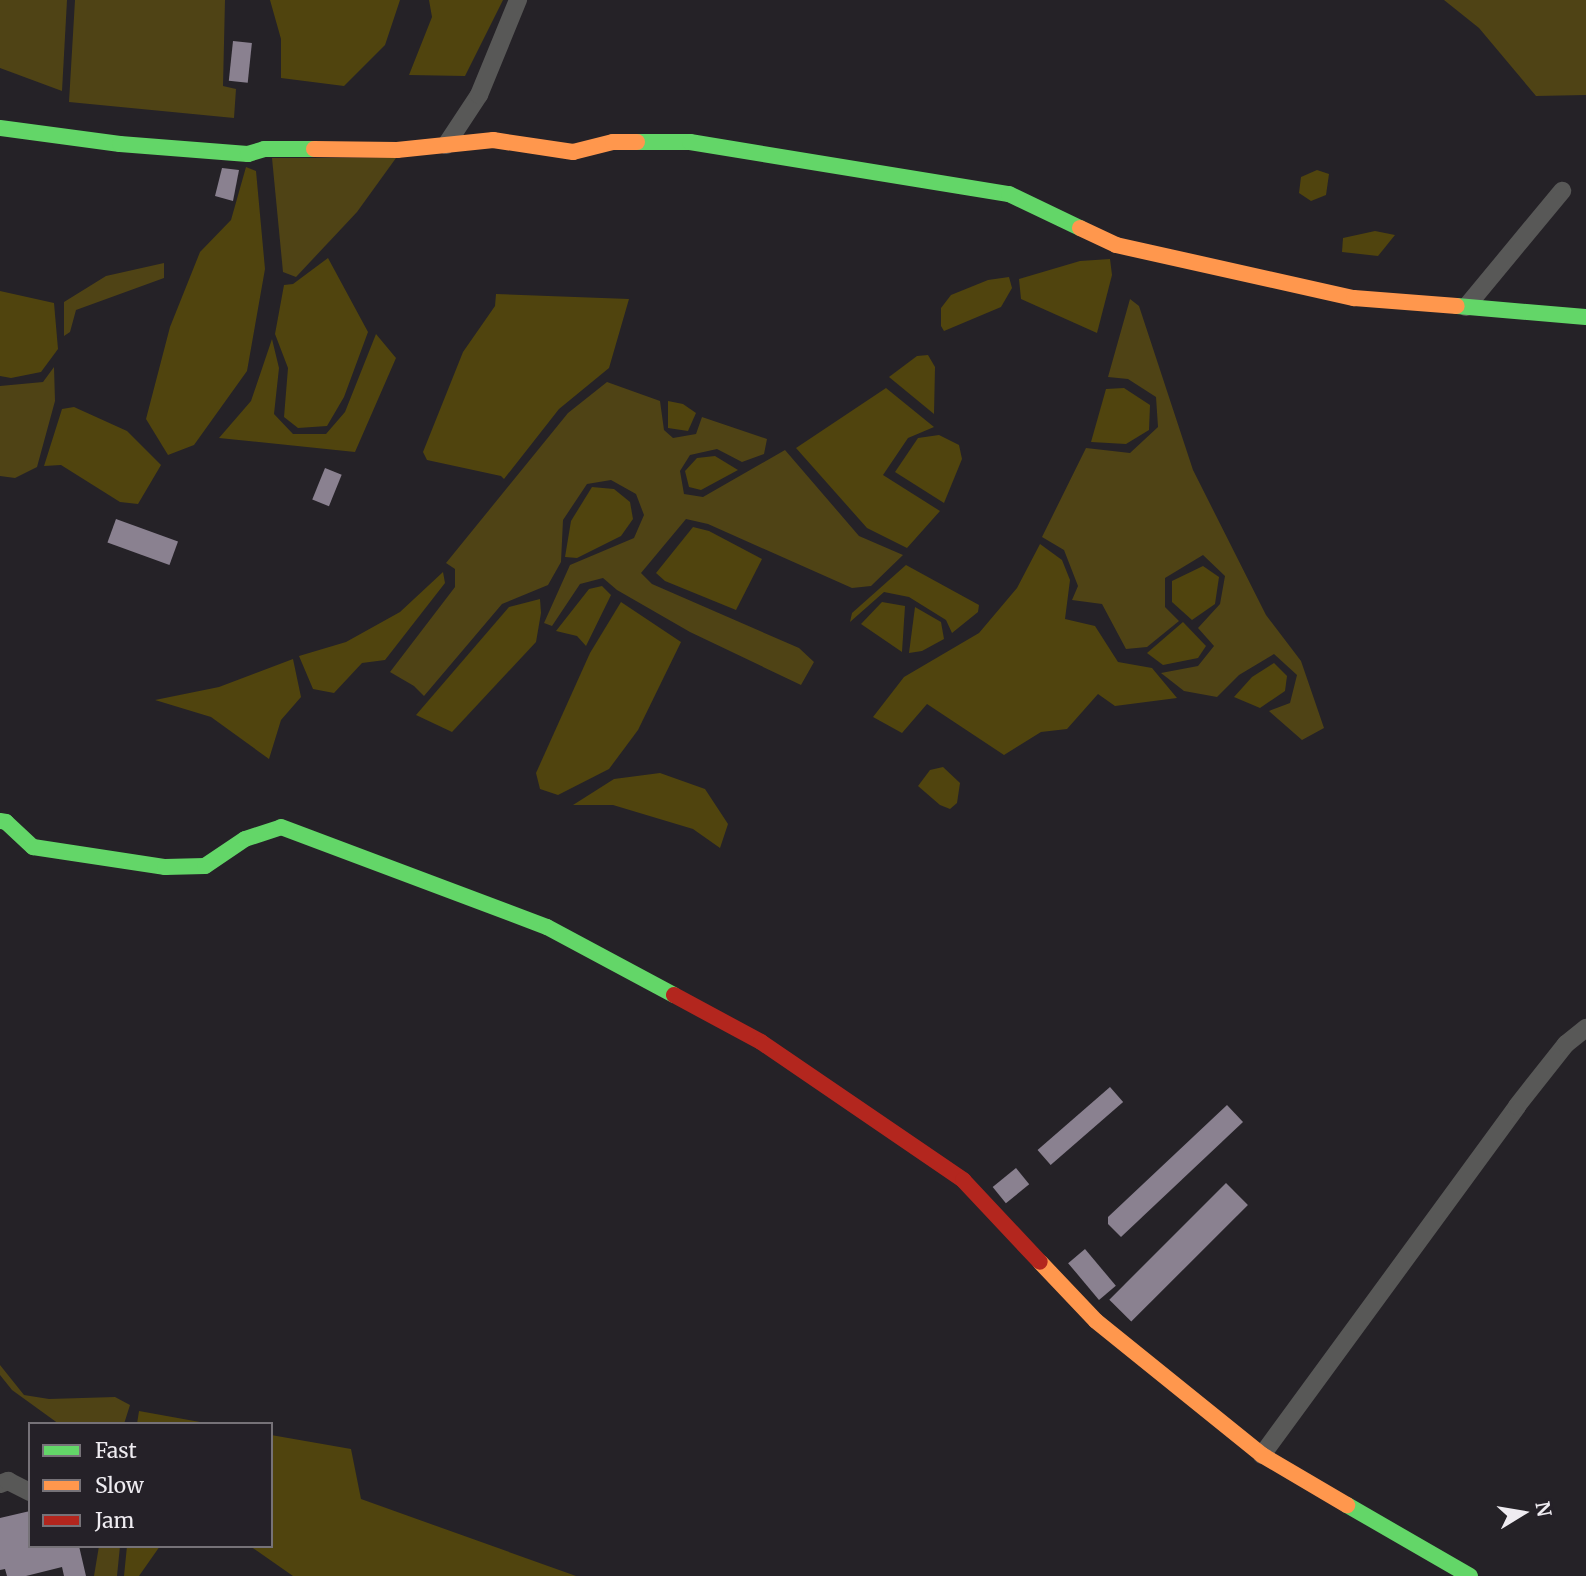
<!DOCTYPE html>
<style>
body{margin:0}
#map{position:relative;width:1586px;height:1576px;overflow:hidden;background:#252227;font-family:Merriweather,serif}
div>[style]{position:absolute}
.green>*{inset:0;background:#50440e}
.forest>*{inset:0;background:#4f4315}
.building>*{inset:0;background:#8a8190;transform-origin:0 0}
.street>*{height:18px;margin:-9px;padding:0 9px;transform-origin:9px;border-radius:9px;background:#585857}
.fast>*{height:16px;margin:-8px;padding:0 8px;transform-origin:8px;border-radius:8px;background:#63d668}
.slow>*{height:16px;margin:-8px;padding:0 8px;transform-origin:8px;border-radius:8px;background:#ff974d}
.jam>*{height:16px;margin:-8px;padding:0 8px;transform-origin:8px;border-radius:8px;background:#b3261e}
span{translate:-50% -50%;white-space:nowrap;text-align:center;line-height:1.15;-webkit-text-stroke:7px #252128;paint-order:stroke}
.legend{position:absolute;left:28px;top:1422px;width:245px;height:126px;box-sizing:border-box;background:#252128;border:2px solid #767278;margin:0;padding:9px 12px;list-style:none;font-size:21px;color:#efecf1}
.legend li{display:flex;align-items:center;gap:14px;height:35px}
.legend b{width:35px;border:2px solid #767278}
.north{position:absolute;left:1488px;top:1478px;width:70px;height:70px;-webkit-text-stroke:5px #252128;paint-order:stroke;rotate:79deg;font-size:19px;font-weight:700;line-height:28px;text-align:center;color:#efecf1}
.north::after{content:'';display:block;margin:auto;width:24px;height:32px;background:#efecf1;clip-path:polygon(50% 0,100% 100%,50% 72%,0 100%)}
</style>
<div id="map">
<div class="green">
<i style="clip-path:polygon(270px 0,400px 0,385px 45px,344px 86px,281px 78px,281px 39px)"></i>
<i style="clip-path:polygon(429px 0,503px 0,465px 76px,409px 75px,432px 17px)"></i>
<i style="clip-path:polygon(246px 167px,256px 171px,265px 269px,247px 371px,194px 445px,168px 455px,146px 419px,170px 327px,200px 252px,231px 220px)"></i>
<i style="clip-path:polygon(1317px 170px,1329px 174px,1326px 195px,1311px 201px,1299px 193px,1301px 177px)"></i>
<i style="clip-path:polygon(1375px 231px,1395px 235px,1378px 256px,1342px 252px,1343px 238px)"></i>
<i style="clip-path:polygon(328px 258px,368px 332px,344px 397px,327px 426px,298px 428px,284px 417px,288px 368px,275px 334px,284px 285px,293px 284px)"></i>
<i style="clip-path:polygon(1110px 259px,1112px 275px,1097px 333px,1021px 299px,1019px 279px,1080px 261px)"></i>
<i style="clip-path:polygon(1009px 277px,1012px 288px,1001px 307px,944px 331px,941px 326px,941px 308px,951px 295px,988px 280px)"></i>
<i style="clip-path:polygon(0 291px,54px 303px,58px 349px,41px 372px,11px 378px,0 376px)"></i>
<i style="clip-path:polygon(496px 294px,629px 299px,609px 368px,559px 409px,504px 479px,501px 476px,427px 460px,423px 452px,463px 352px,495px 306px)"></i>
<i style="clip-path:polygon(376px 334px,396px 358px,355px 452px,219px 438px,251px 401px,272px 339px,279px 368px,274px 414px,293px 434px,326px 434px,345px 412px)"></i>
<i style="clip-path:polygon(928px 355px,935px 367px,934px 414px,889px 377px,917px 356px)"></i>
<i style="clip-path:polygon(886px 388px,934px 427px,908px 438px,883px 475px,940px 511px,907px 548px,867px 528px,796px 448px)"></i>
<i style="clip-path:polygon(1124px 388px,1150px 405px,1149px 430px,1126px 444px,1091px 442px,1106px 389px)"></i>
<i style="clip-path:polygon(668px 401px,683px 404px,696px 413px,688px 431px,668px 428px)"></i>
<i style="clip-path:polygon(74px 407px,127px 431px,161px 465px,138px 504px,120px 502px,61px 465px,44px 466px,62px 409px)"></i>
<i style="clip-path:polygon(939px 435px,959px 445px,962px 459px,944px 503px,895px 472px,918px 438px)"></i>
<i style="clip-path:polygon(715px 456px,738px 470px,701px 490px,689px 487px,685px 471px,697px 458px)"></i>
<i style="clip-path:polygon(592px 487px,614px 489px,630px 502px,633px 519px,621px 536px,577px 558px,565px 557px,571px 521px)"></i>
<i style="clip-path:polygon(693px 527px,709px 531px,762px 559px,736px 610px,665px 581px,656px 573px)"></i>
<i style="clip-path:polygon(1040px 544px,1062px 560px,1070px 580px,1065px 619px,1095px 626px,1118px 662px,1152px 668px,1177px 698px,1115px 706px,1098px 694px,1067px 729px,1041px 732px,1004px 755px,927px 704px,902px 733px,873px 717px,904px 677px,979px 633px,1017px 588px)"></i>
<i style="clip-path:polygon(906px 565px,979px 605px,978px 612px,952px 633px,946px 620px,909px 597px,884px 592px,850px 622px,852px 613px)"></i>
<i style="clip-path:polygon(1203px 566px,1219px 577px,1215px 604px,1192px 620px,1172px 602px,1172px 581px)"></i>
<i style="clip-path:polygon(443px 572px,445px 583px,385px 660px,362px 663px,334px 693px,313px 689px,299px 656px,346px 642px,400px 612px)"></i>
<i style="clip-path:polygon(602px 586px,611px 595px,586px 646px,577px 636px,556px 631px,589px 589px)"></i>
<i style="clip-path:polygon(540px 599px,541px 613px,536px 642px,452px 732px,416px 715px,509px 607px)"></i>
<i style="clip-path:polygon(621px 602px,681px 642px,638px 730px,609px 769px,558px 795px,540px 789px,536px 773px,590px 653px)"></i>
<i style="clip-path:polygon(882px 602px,905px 606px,902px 652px,861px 624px)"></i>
<i style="clip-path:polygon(915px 607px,941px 622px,944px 639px,922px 651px,909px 653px)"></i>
<i style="clip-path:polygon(1183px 622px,1206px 646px,1198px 658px,1163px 665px,1147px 653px)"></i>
<i style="clip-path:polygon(293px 659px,301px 697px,281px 720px,269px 759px,211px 717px,155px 700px,219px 687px)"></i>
<i style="clip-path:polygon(1274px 663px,1287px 676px,1285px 691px,1260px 708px,1234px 697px,1252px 677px)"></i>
<i style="clip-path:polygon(943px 767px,960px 783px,957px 803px,950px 809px,940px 805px,918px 786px,930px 770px)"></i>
<i style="clip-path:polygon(660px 773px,705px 789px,728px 824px,720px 848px,693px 829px,613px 805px,573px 805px,614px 779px)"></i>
<i style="clip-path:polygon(139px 1411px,211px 1424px,137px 1424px)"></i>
<i style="clip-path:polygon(271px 1435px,351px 1449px,361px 1499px,576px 1576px,293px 1576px,250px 1546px,271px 1546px)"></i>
<i style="clip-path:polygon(127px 1546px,160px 1546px,139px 1576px,124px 1576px)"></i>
</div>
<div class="forest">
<i style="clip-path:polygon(0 0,67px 0,62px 91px,0 68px)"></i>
<i style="clip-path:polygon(75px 0,225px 0,223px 86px,236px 89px,234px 118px,69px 102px)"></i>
<i style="clip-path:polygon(1444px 0,1586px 0,1586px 95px,1536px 96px,1479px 28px)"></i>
<i style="clip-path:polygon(272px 158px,396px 158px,357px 212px,296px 277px,283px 272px)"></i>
<i style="clip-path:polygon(164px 263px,164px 278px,76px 310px,70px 332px,64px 336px,64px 302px,106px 276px)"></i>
<i style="clip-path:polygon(1130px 299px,1139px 306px,1193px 470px,1266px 615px,1301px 661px,1324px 728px,1302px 740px,1269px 711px,1290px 703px,1297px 675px,1274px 654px,1239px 675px,1217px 697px,1184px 691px,1161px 673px,1198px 666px,1214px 646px,1198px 628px,1220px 604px,1225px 576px,1203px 555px,1165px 578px,1165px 607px,1179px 621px,1147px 647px,1126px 649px,1102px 604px,1072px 600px,1078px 586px,1064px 550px,1042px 537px,1086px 448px,1130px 453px,1158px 427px,1156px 397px,1128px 379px,1108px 377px)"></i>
<i style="clip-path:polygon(54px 367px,55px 401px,37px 467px,15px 478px,0 476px,0 386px,43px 382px)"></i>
<i style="clip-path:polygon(607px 382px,660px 401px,664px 430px,673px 438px,696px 434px,702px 417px,767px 439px,764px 454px,742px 462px,717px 449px,690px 455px,680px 471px,684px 494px,703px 497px,785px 450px,859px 536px,903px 555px,871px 586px,852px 588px,708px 524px,686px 519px,641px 573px,652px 584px,799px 648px,814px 662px,801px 685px,690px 632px,617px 590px,603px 578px,580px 584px,552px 626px,544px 623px,570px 565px,634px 538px,644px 515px,636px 494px,611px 480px,587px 484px,563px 520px,561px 562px,548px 585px,502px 604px,424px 696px,414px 686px,390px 672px,455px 587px,455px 569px,446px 563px,568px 413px)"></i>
<i style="clip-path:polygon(0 1365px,24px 1395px,49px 1399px,115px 1397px,130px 1405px,124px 1424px,59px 1424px,12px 1390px,0 1375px)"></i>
<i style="clip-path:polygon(99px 1546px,120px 1546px,117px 1576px,94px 1576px)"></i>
</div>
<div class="building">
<i style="left:233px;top:41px;width:19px;height:40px;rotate:6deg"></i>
<i style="clip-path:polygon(222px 168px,239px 170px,233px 201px,215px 196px)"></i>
<i style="left:325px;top:468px;width:18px;height:34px;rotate:22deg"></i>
<i style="left:116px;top:519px;width:66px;height:25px;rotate:20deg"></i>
<i style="left:1110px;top:1087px;width:20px;height:96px;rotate:49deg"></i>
<i style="clip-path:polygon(1227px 1105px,1243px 1122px,1121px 1237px,1108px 1224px,1108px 1217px)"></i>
<i style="left:1016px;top:1168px;width:21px;height:30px;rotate:51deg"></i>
<i style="left:1226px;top:1183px;width:31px;height:165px;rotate:45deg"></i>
<i style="left:1085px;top:1249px;width:48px;height:22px;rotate:50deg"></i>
<i style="clip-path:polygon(30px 1511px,30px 1546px,79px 1546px,86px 1576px,64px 1576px,62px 1567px,26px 1576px,7px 1576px,5px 1569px,0 1570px,0 1518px)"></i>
</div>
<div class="street">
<i style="left:446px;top:145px;width:60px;rotate:-56.6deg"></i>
<i style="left:479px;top:95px;width:103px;rotate:-67.7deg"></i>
<i style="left:1466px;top:307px;width:151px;rotate:-50.4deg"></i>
<i style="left:1262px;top:1455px;width:432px;rotate:-53.8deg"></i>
<i style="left:1517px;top:1106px;width:79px;rotate:-51.7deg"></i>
<i style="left:1566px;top:1044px;width:26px;rotate:-39deg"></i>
<i style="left:0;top:1484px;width:9px;rotate:-21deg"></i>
<i style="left:8px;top:1481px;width:25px;rotate:27deg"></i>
</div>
<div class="fast">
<i style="left:0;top:128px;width:121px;rotate:7.6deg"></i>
<i style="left:120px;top:144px;width:128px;rotate:4.5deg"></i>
<i style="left:248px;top:154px;width:17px;rotate:-17deg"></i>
<i style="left:264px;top:149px;width:50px"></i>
<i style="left:637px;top:142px;width:53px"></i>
<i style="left:690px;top:142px;width:323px;rotate:9.3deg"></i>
<i style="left:1009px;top:194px;width:79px;rotate:25.6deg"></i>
<i style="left:1457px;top:306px;width:129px;rotate:4.9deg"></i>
<i style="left:0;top:821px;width:6px;rotate:9deg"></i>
<i style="left:6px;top:822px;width:37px;rotate:43deg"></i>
<i style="left:33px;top:847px;width:134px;rotate:8.6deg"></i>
<i style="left:165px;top:867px;width:40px;rotate:-1.4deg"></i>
<i style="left:205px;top:866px;width:48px;rotate:-34deg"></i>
<i style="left:245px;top:839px;width:38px;rotate:-18deg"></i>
<i style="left:281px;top:827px;width:284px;rotate:20.6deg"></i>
<i style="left:547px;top:927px;width:144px;rotate:28.2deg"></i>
<i style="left:1347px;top:1505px;width:142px;rotate:30deg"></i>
</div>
<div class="slow">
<i style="left:314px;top:149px;width:83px;rotate:0.7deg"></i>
<i style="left:397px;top:150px;width:97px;rotate:-5.9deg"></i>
<i style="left:493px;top:140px;width:81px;rotate:8.5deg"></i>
<i style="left:573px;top:152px;width:41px;rotate:-14deg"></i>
<i style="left:613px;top:142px;width:24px"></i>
<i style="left:1080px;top:228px;width:40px;rotate:25deg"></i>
<i style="left:1116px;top:245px;width:244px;rotate:12.6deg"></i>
<i style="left:1354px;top:298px;width:103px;rotate:4.4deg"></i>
<i style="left:1040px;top:1262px;width:81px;rotate:46.5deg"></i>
<i style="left:1096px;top:1321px;width:213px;rotate:38.9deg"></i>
<i style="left:1262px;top:1455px;width:99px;rotate:30.5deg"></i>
</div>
<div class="jam">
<i style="left:674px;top:995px;width:99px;rotate:28.4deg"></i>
<i style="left:761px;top:1042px;width:245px;rotate:34.3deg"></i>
<i style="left:963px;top:1180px;width:112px;rotate:46.8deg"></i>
</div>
<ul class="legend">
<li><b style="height:9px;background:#63d668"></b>Fast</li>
<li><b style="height:9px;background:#ff974d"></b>Slow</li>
<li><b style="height:9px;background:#b3261e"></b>Jam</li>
</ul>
<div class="north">N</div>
</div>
